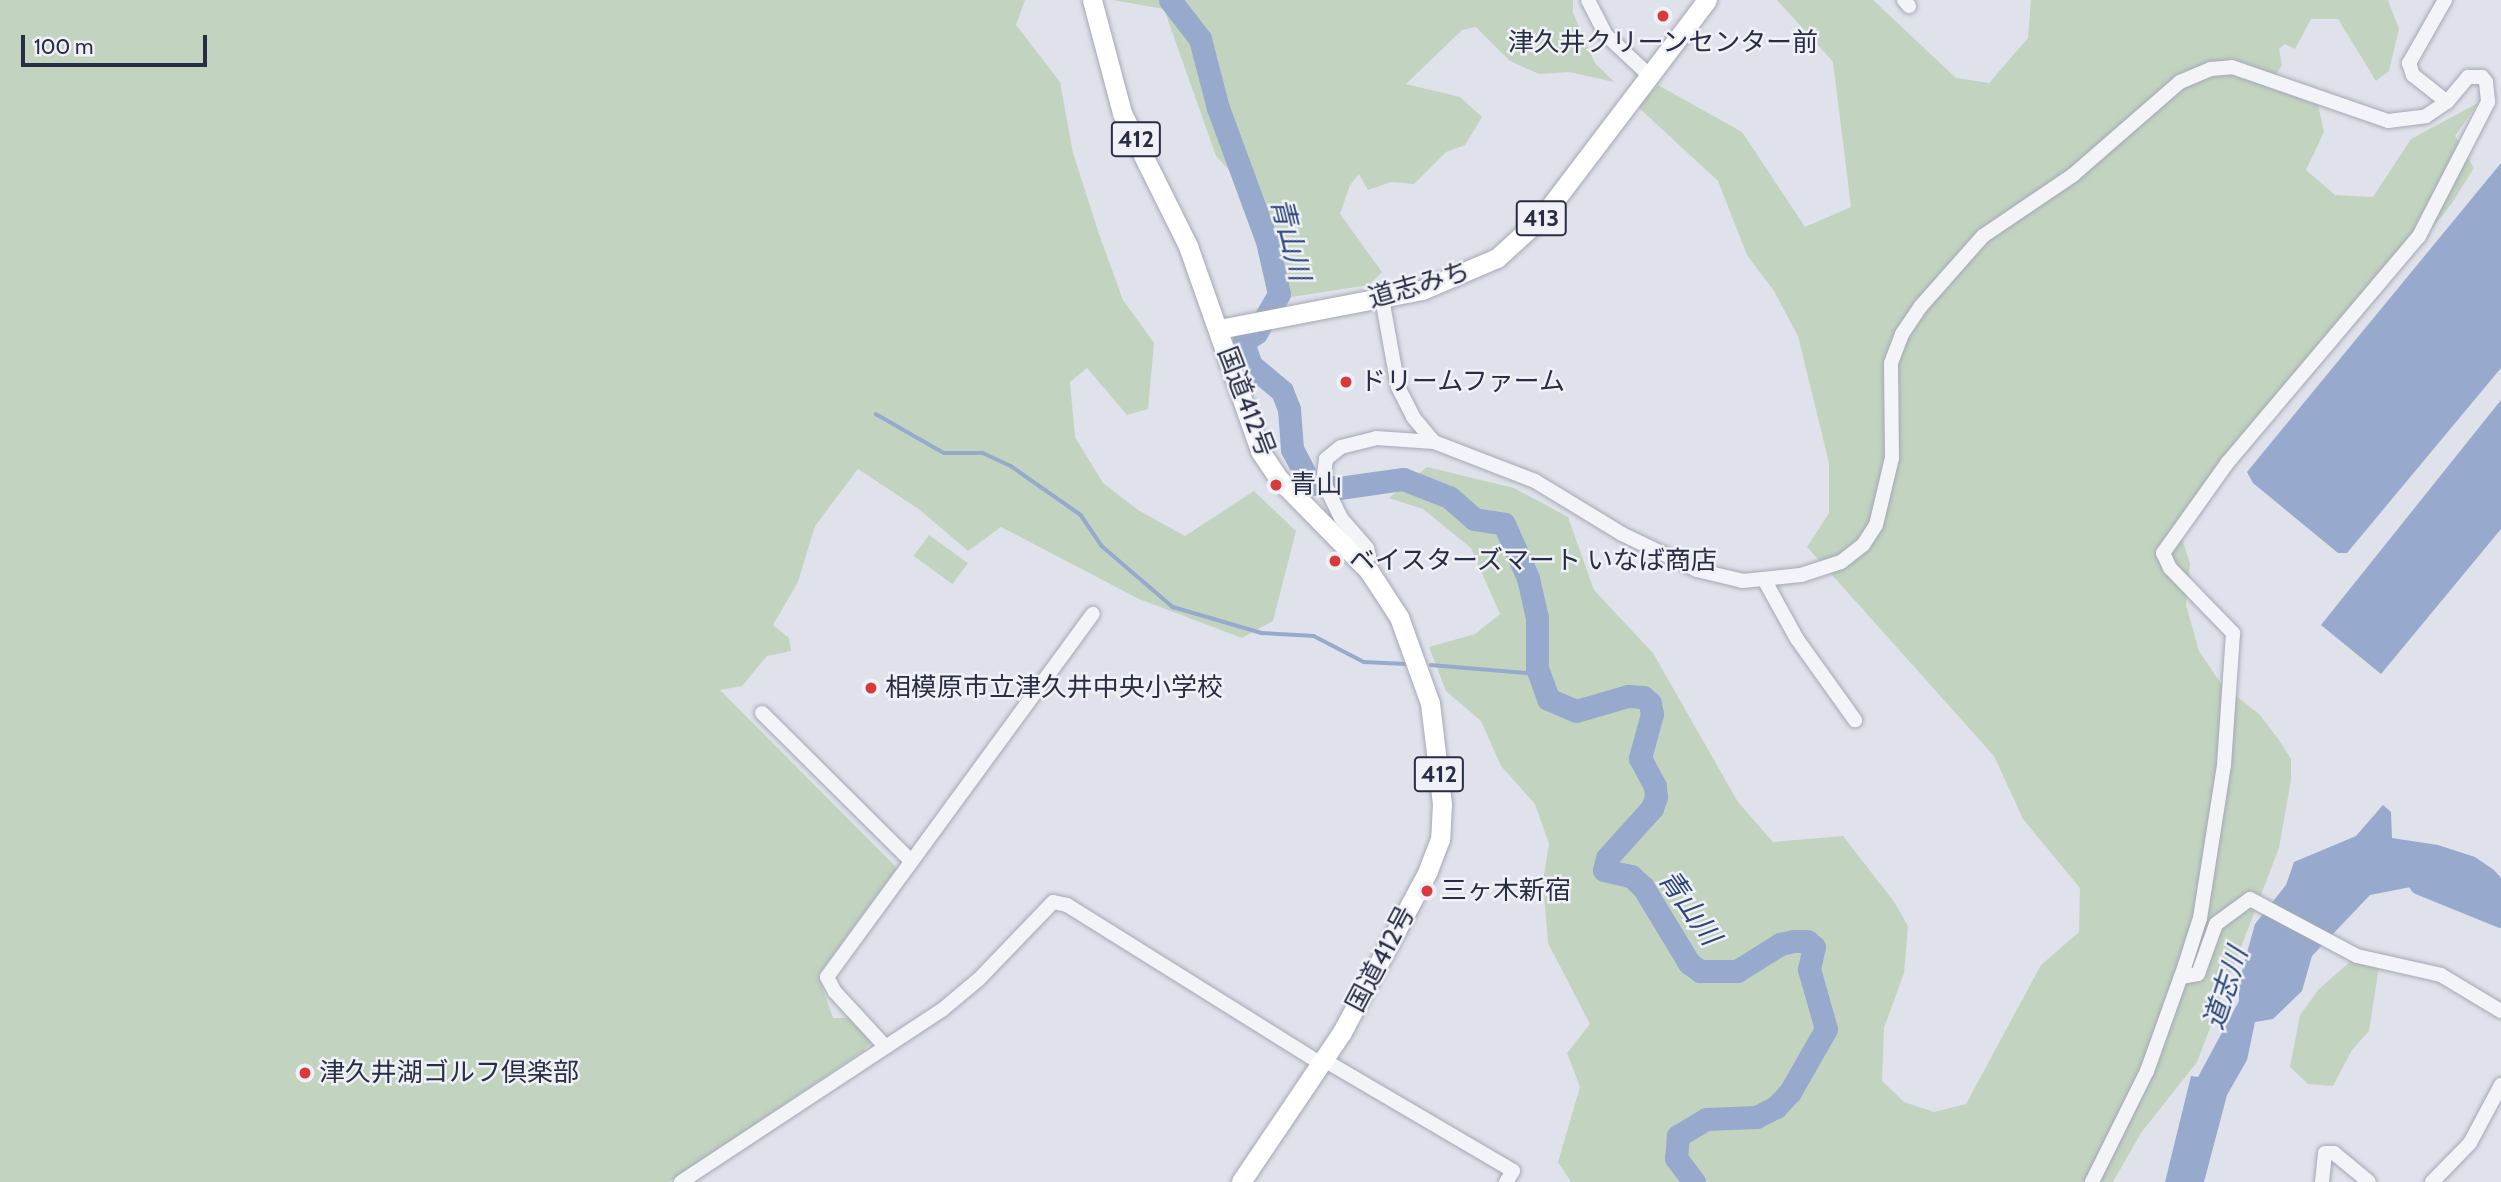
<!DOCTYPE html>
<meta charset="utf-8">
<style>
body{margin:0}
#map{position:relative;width:2501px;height:1182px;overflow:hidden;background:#dfe2ea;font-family:Cabin,"Noto Sans JP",sans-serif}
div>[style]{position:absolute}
.green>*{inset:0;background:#c2d4c0;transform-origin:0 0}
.water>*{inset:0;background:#97aacd}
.stream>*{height:3.5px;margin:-1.75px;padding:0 1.75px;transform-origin:1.75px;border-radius:1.75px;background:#97aacd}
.river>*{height:23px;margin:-11.5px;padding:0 11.5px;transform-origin:11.5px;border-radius:11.5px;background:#97aacd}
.roads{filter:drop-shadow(0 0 2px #a4a8b5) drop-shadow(0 0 2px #a4a8b5)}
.minor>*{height:14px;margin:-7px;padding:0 7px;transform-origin:7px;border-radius:7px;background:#f3f4f8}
.highway>*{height:19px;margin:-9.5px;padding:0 9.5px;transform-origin:9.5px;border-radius:9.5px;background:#fff}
.dots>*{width:19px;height:19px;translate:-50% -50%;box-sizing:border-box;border:4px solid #eff1f7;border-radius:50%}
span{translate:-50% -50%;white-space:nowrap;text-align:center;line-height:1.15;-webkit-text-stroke:5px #eff1f7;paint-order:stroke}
.shield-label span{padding:2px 5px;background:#eff1f7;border:2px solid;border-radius:5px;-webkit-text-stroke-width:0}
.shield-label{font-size:24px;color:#272d43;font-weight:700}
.poi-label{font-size:26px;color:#272d43}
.left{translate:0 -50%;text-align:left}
.street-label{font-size:26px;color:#272d43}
.water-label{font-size:28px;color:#2d457a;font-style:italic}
.scale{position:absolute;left:21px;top:35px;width:186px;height:32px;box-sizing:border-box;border:4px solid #272d43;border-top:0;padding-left:9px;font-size:21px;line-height:24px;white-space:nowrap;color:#272d43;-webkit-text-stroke:5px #eff1f7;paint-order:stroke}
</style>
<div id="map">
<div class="green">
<i style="clip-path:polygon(0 0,1025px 0,1016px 25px,1060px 82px,1073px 153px,1099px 234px,1123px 300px,1154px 343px,1148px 409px,1127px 415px,1087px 368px,1070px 382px,1075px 437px,1103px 483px,1138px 510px,1185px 536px,1254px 491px,1296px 531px,1273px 621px,1242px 638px,1139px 599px,1001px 527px,968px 551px,920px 510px,858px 469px,815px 526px,798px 582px,773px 625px,789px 638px,791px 651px,767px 656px,742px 686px,720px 690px,897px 868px,818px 975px,833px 1018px,850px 1018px,872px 1041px,862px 1052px,669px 1182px,0 1182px)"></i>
<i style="clip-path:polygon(1113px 0,1573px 0,1573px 13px,1595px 63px,1614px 82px,1569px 72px,1539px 74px,1510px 61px,1476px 27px,1462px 30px,1406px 84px,1460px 97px,1482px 117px,1465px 145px,1446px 152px,1414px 184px,1391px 182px,1368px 190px,1359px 174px,1350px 185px,1340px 214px,1382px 272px,1369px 285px,1285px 298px,1259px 202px,1216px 156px,1164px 9px)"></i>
<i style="clip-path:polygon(1777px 0,1873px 0,1956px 78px,1989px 83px,2028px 38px,2031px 0,2388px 0,2399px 29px,2389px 71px,2376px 81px,2338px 19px,2311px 19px,2295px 49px,2285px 44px,2279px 49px,2282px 65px,2269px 87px,2318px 105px,2324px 132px,2306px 170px,2335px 195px,2373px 197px,2411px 139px,2478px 103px,2455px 136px,2474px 168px,2452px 203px,2367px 310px,2219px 475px,2182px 538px,2190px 564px,2186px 605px,2199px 651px,2222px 685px,2259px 714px,2279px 740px,2291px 759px,2291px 780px,2279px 848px,2197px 1062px,2141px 1133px,2113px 1182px,1571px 1182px,1558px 1162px,1580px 1087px,1567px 1053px,1590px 1024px,1548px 943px,1543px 881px,1549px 844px,1535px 804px,1501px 766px,1481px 721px,1446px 691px,1429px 647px,1475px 634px,1500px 614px,1471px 548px,1423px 509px,1389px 498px,1427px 467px,1514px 488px,1568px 517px,1594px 590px,1653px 653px,1738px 802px,1773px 842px,1843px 836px,1895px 903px,1908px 926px,1904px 973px,1884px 1028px,1882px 1081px,1904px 1102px,1934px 1112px,1966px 1104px,2041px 965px,2079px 932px,2080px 888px,2023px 819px,1994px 756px,1807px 547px,1829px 513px,1829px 463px,1798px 336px,1774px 291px,1747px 255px,1718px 181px,1638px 107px,1658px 85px,1742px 132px,1805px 227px,1851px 207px,1833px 62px)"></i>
<i style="left:929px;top:535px;width:48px;height:26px;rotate:36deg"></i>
<i style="clip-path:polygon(2381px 954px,2369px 1031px,2352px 1050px,2333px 1086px,2308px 1084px,2290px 1067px,2300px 1015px,2319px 989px,2351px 961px)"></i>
</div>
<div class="water">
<i style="clip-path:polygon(2501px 163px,2501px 368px,2347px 553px,2338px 553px,2253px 483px,2247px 472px)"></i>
<i style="clip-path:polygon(2501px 400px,2501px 529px,2381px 674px,2321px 625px)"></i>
<i style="clip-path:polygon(2383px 805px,2391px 812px,2392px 838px,2438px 845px,2475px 857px,2494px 870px,2501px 878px,2501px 923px,2481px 914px,2464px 897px,2411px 887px,2370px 895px,2312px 956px,2302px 991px,2273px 1019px,2255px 1022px,2247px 1060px,2227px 1095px,2204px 1182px,2165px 1182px,2191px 1076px,2198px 1077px,2239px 1001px,2239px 982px,2255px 924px,2286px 885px,2294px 862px,2356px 836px)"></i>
</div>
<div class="stream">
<i style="left:876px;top:414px;width:78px;rotate:29.8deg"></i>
<i style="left:944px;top:453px;width:39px"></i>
<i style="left:983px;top:453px;width:31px;rotate:25deg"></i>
<i style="left:1011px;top:466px;width:85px;rotate:35deg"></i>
<i style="left:1081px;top:515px;width:37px;rotate:56deg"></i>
<i style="left:1102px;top:546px;width:94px;rotate:40.7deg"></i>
<i style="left:1173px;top:607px;width:93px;rotate:16.3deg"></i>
<i style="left:1262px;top:633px;width:52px;rotate:3.3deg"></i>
<i style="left:1314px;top:636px;width:56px;rotate:27.5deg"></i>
<i style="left:1364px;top:662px;width:42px;rotate:2.7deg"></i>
<i style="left:1431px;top:665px;width:108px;rotate:4.8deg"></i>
</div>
<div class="river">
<i style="left:1170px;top:0;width:49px;rotate:52.4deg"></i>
<i style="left:1200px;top:39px;width:71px;rotate:75.4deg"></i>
<i style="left:1218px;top:108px;width:142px;rotate:69.8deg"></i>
<i style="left:1267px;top:241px;width:54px;rotate:77.2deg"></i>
<i style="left:1279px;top:294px;width:45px;rotate:120.5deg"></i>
<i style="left:1256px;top:333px;width:14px;rotate:146deg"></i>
<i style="left:1244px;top:341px;width:7px;rotate:82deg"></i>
<i style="left:1245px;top:348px;width:18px;rotate:71deg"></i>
<i style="left:1251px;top:365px;width:40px;rotate:40deg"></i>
<i style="left:1282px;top:391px;width:19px;rotate:69deg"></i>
<i style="left:1289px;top:409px;width:40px;rotate:85.7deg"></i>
<i style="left:1292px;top:449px;width:38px;rotate:62deg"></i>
<i style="left:1310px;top:483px;width:29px;rotate:10deg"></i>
<i style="left:1339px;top:488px;width:65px;rotate:-8deg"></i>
<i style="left:1403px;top:479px;width:49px;rotate:21.4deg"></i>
<i style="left:1449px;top:497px;width:33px;rotate:41deg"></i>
<i style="left:1474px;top:519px;width:30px;rotate:9deg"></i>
<i style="left:1504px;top:524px;width:59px;rotate:66deg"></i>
<i style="left:1528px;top:578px;width:41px;rotate:77.3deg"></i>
<i style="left:1537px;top:618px;width:50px;rotate:90deg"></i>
<i style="left:1537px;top:668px;width:33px;rotate:70deg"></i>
<i style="left:1548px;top:699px;width:30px;rotate:23deg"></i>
<i style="left:1576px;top:711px;width:54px;rotate:-16.1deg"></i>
<i style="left:1628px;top:696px;width:15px;rotate:4deg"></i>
<i style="left:1643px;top:697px;width:9px;rotate:41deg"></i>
<i style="left:1650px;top:703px;width:11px;rotate:80deg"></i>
<i style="left:1652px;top:714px;width:46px;rotate:105.3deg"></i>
<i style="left:1640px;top:758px;width:32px;rotate:62deg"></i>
<i style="left:1655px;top:786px;width:11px;rotate:85deg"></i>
<i style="left:1656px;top:797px;width:12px;rotate:110deg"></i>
<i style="left:1652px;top:808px;width:67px;rotate:132deg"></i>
<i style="left:1607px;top:858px;width:12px;rotate:104deg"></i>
<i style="left:1604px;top:870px;width:28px;rotate:13deg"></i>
<i style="left:1631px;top:876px;width:16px;rotate:43deg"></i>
<i style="left:1643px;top:887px;width:89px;rotate:58.8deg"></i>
<i style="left:1689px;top:963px;width:14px;rotate:36deg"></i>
<i style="left:1700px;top:971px;width:37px"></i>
<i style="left:1737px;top:971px;width:51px;rotate:-32.1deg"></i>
<i style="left:1780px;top:944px;width:14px;rotate:-12deg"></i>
<i style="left:1794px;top:941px;width:13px"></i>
<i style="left:1807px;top:941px;width:9px;rotate:41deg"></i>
<i style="left:1814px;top:947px;width:23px;rotate:103deg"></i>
<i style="left:1809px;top:969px;width:62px;rotate:74.2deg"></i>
<i style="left:1826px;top:1029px;width:73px;rotate:119.7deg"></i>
<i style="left:1790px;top:1092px;width:21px;rotate:133deg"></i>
<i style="left:1776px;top:1107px;width:22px;rotate:153deg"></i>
<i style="left:1756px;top:1117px;width:50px;rotate:177.7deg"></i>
<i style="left:1706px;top:1119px;width:33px;rotate:149deg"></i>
<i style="left:1678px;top:1136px;width:22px;rotate:95deg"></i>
<i style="left:1676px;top:1158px;width:30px;rotate:53deg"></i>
<i style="left:2420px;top:883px;width:87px;rotate:22.2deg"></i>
</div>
<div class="roads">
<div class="minor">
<i style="left:1588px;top:0;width:38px;rotate:63deg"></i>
<i style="left:1605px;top:34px;width:62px;rotate:43deg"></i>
<i style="left:1904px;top:0;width:8px;rotate:50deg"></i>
<i style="left:2445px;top:0;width:73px;rotate:119.7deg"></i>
<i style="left:2409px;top:63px;width:13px;rotate:72deg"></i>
<i style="left:2413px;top:75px;width:43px;rotate:38.5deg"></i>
<i style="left:1382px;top:298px;width:90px;rotate:79.8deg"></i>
<i style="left:1398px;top:387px;width:34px;rotate:63deg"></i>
<i style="left:1413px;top:417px;width:33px;rotate:50deg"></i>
<i style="left:1434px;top:442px;width:108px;rotate:21.1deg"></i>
<i style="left:1535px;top:481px;width:102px;rotate:31.3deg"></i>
<i style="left:1622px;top:534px;width:83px;rotate:25.6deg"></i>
<i style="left:1697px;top:570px;width:47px;rotate:13.4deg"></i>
<i style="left:1743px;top:581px;width:58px;rotate:-5.9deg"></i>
<i style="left:1801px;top:575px;width:42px;rotate:-18deg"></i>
<i style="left:1841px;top:562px;width:28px;rotate:-38deg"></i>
<i style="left:1863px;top:545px;width:24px;rotate:-57deg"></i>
<i style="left:1876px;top:525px;width:69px;rotate:-76.6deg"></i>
<i style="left:1892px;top:458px;width:95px;rotate:-90.6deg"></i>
<i style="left:1891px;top:363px;width:31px;rotate:-69deg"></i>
<i style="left:1902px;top:334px;width:34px;rotate:-56deg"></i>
<i style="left:1921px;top:306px;width:94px;rotate:-48.5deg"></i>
<i style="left:1983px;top:236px;width:109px;rotate:-34.1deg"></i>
<i style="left:2073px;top:175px;width:142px;rotate:-41deg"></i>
<i style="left:2180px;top:82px;width:34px;rotate:-23deg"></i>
<i style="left:2211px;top:69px;width:21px;rotate:-5deg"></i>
<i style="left:2232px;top:67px;width:165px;rotate:19.1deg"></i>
<i style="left:2388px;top:121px;width:38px;rotate:-7deg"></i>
<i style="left:2426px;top:116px;width:25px;rotate:-34deg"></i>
<i style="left:2447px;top:102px;width:33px;rotate:-50deg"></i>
<i style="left:2468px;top:77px;width:14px"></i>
<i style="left:2482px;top:77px;width:6px;rotate:51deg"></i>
<i style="left:2486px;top:82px;width:20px;rotate:84deg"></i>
<i style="left:2488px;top:102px;width:151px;rotate:117.2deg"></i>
<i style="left:2419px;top:236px;width:296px;rotate:130.2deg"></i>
<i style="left:2228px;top:462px;width:112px;rotate:125.5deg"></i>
<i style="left:2163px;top:553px;width:17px;rotate:65deg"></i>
<i style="left:2170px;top:568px;width:91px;rotate:45.9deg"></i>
<i style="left:2233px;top:633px;width:132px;rotate:93.9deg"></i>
<i style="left:2224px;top:765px;width:155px;rotate:98.9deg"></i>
<i style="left:2200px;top:918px;width:49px;rotate:107.7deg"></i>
<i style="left:2185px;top:965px;width:113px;rotate:109.7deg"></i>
<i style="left:2147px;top:1071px;width:124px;rotate:116.4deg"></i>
<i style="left:1362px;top:562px;width:9px;rotate:-41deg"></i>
<i style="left:1369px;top:556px;width:8px;rotate:-104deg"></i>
<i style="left:1367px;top:548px;width:40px;rotate:-131deg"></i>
<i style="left:1341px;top:518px;width:41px;rotate:-115.9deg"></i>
<i style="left:1323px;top:481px;width:22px;rotate:-82deg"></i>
<i style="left:1326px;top:459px;width:19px;rotate:-39deg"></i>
<i style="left:1341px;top:447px;width:36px;rotate:-14deg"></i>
<i style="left:1376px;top:438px;width:58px;rotate:3.9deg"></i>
<i style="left:1765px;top:581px;width:66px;rotate:61.1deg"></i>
<i style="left:1797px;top:639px;width:100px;rotate:54.4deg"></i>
<i style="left:762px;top:713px;width:210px;rotate:44.8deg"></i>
<i style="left:2181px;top:977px;width:17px;rotate:-10deg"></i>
<i style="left:2198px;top:974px;width:53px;rotate:-70.2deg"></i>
<i style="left:2216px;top:924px;width:42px;rotate:-36.3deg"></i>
<i style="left:2250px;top:899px;width:121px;rotate:28deg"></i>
<i style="left:2357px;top:956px;width:86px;rotate:12.7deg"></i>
<i style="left:2441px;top:975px;width:70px;rotate:31deg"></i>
<i style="left:883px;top:1044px;width:71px;rotate:-132.7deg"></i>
<i style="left:835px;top:992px;width:17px;rotate:-118deg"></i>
<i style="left:827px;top:977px;width:450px;rotate:-53.8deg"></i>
<i style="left:1324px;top:1060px;width:219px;rotate:30.4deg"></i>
<i style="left:1513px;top:1171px;width:13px;rotate:122deg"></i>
<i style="left:681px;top:1182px;width:313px;rotate:-33.4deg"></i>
<i style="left:942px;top:1010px;width:48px;rotate:-40deg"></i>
<i style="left:979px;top:979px;width:107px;rotate:-46.1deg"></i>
<i style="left:1053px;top:902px;width:14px;rotate:12deg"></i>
<i style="left:1067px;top:905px;width:300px;rotate:32deg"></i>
<i style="left:2322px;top:1182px;width:29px;rotate:-84deg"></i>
<i style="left:2325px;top:1153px;width:9px"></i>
<i style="left:2334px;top:1153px;width:45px;rotate:39.6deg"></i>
<i style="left:2432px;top:1182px;width:54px;rotate:-45.7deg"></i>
<i style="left:2470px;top:1143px;width:66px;rotate:-61.9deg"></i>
</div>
<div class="highway">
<i style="left:1092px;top:0;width:117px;rotate:75.1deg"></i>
<i style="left:1122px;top:113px;width:148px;rotate:63.6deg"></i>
<i style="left:1188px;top:246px;width:217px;rotate:70.6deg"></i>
<i style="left:1260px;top:451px;width:32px;rotate:56deg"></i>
<i style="left:1278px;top:478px;width:130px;rotate:45.6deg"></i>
<i style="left:1369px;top:571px;width:55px;rotate:56.9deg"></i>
<i style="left:1399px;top:617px;width:91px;rotate:70.2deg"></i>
<i style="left:1430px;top:703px;width:102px;rotate:83.2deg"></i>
<i style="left:1442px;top:804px;width:35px;rotate:93deg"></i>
<i style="left:1440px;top:839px;width:34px;rotate:111deg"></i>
<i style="left:1428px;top:871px;width:183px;rotate:118.1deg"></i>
<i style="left:1342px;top:1032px;width:181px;rotate:124deg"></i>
<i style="left:1219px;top:329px;width:207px;rotate:-10.9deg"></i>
<i style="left:1422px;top:290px;width:82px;rotate:-23.1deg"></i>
<i style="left:1497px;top:258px;width:62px;rotate:-42.4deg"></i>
<i style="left:1543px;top:216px;width:271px;rotate:-52.8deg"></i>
</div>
</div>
<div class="dots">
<i style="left:1663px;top:16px;background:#d93a3d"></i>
<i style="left:1346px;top:382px;background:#d93a3d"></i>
<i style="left:1276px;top:485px;background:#d93a3d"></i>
<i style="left:1335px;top:561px;background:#d93a3d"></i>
<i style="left:871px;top:688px;background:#d93a3d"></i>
<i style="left:1427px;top:891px;background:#d93a3d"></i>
<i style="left:305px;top:1073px;background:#d93a3d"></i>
</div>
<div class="shield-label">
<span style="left:1136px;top:139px">412</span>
<span style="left:1541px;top:218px">413</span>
<span style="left:1439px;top:774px">412</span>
</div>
<div class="poi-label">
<span style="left:1663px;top:43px">津久井クリーンセンター前</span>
<span class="left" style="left:1360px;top:382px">ドリームファーム</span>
<span class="left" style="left:1290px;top:485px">青山</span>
<span class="left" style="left:1349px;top:561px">ベイスターズマート いなば商店</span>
<span class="left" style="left:885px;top:688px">相模原市立津久井中央小学校</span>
<span class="left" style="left:1441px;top:891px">三ヶ木新宿</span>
<span class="left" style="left:319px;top:1073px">津久井湖ゴルフ倶楽部</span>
</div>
<div class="street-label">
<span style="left:1419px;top:285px;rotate:-16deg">道志みち</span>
<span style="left:1246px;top:402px;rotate:69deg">国道412号</span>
<span style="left:1381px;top:959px;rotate:-62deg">国道412号</span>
</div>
<div class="water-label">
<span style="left:1291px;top:239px;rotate:76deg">青山川</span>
<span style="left:1690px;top:907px;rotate:55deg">青山川</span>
<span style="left:2225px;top:988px;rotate:-72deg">道志川</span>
</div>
<div class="scale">100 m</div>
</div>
